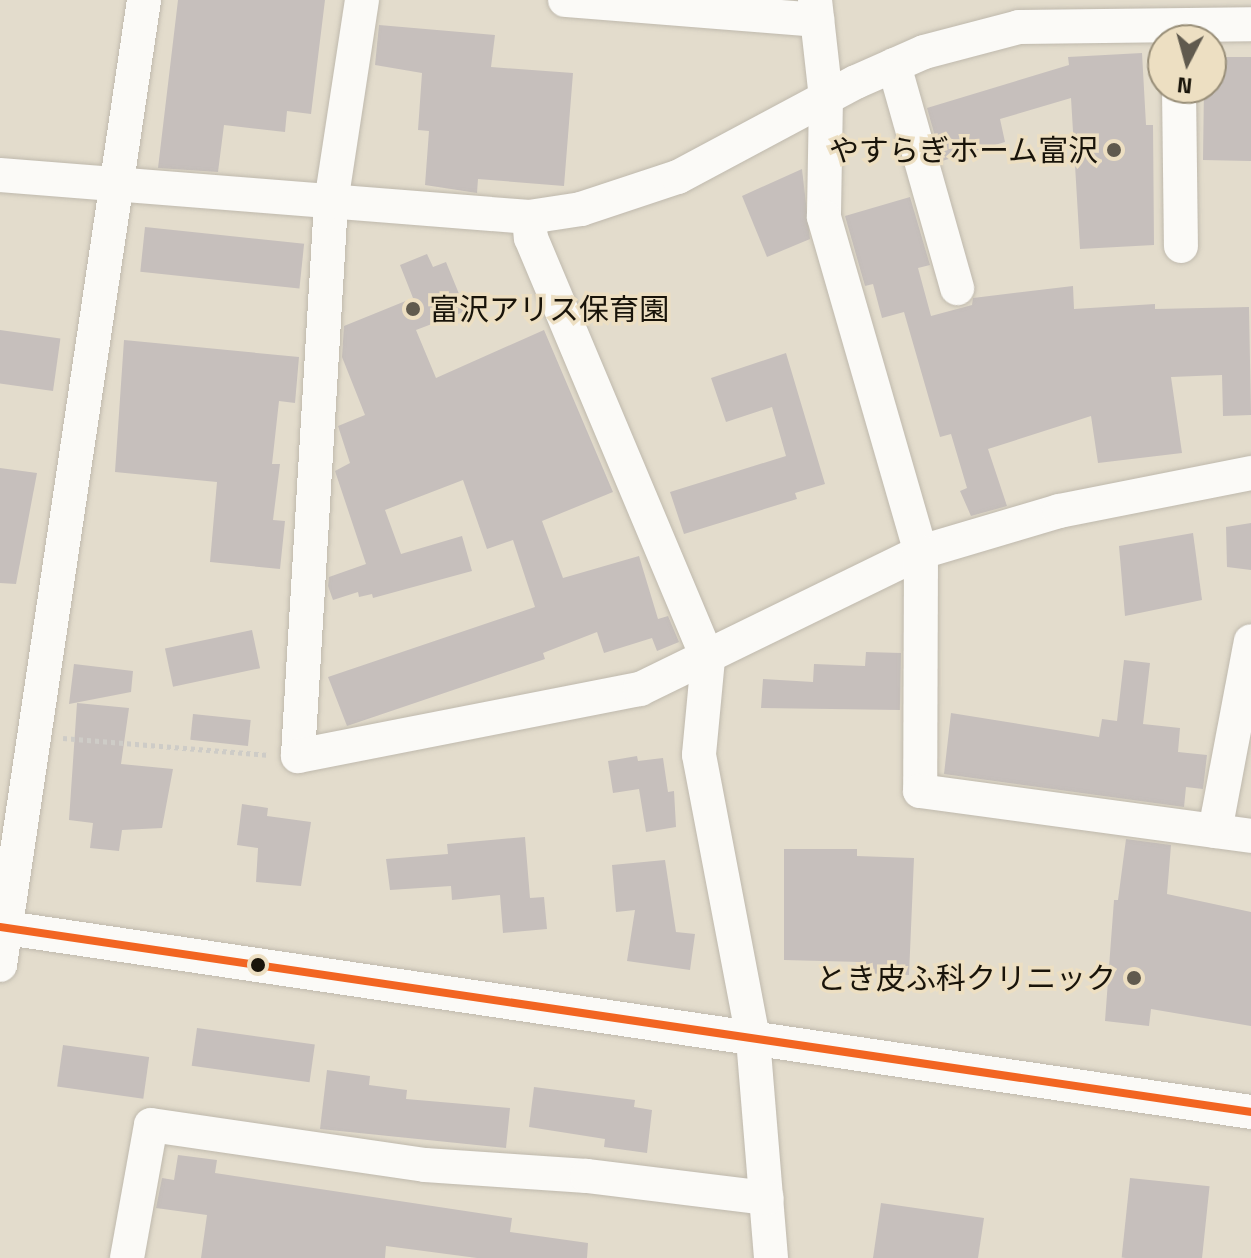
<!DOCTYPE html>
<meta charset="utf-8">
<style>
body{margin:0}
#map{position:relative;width:1251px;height:1258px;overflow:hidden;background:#e3dccc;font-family:"Titillium Web","Noto Sans JP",sans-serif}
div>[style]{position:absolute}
.building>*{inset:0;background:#c6bfbc;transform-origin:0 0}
.path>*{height:5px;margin-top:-2.5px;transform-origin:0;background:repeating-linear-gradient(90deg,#ceccc7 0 4px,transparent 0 8px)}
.roads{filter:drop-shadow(0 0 2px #bfb9ad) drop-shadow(0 0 2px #bfb9ad)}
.minor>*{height:34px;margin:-17px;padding:0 17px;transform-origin:17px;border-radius:17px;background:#fbfaf7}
.bus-1>*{height:8px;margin:-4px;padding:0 4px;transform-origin:4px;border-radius:4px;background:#f26522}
.dots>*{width:22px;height:22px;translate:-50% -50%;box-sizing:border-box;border:4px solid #eddfc2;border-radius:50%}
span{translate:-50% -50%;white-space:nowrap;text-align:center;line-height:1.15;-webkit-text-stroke:7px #eddfc2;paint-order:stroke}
.poi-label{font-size:30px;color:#19140a}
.right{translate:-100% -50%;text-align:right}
.left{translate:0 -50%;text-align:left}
.north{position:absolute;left:1147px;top:24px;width:80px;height:80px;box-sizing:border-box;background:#eddfc2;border:2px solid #988e78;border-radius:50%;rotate:186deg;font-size:22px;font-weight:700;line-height:32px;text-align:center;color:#19140a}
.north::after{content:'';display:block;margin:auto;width:28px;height:36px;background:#605a4e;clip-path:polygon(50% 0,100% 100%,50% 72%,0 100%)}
</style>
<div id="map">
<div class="building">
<i style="clip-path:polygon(178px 0,325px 0,311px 114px,287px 111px,285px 132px,224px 125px,218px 172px,158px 168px)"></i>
<i style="clip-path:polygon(379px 25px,495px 35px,491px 67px,573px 73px,564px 186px,478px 179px,477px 193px,425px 185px,429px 131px,418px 130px,422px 73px,375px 65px)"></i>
<i style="clip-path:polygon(1142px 53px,1146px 125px,1153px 125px,1154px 245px,1080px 249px,1071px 98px,1000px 119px,1005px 142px,942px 161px,927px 108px,1069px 65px,1068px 57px)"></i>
<i style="clip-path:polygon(1211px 57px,1251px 57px,1251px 161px,1203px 160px,1204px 88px,1211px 88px)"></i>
<i style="clip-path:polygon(802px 169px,810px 239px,767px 257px,742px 196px)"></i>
<i style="clip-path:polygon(910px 197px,930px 265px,918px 268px,931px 316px,972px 305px,973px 298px,1073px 286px,1074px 309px,1155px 304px,1155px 309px,1249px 307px,1251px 415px,1223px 416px,1222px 375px,1171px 377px,1182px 453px,1098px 463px,1091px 416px,988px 449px,1007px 506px,971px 516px,960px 491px,967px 488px,951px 434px,940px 437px,904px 312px,882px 318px,873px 284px,865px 286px,845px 216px)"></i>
<i style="left:145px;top:227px;width:160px;height:45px;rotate:6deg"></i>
<i style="clip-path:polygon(427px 254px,433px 267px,446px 262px,466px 311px,416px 330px,436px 378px,544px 330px,613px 492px,542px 521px,563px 578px,639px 556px,658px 619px,668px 616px,679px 642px,657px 651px,652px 638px,604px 653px,597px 632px,543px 653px,545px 659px,347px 726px,328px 677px,535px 607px,513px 540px,487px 549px,463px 480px,385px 510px,401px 554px,462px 536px,472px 571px,373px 598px,372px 594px,359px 597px,358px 592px,333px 600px,328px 586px,329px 577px,366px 564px,335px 471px,350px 463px,338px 426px,365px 415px,342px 357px,344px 326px,413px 298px,400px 265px)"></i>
<i style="left:0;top:330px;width:61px;height:53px;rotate:8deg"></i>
<i style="clip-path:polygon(124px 340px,299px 357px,295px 403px,279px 401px,272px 464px,280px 464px,273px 520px,285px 521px,280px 569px,210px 562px,217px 482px,115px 472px)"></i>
<i style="clip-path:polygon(786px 353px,825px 484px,795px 493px,797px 499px,684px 534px,670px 492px,786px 456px,772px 407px,726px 422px,711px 378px)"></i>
<i style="clip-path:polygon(0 468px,37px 473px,16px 584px,0 583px)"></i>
<i style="clip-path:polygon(1251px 523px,1251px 570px,1227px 567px,1226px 527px)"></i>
<i style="clip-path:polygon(1193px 533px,1202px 600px,1125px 616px,1119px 546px)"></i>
<i style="left:252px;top:630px;width:39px;height:89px;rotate:78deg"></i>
<i style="clip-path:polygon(866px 652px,901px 653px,900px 710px,761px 708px,763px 679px,813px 682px,814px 664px,865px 666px)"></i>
<i style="clip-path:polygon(1124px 660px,1150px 663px,1143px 724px,1180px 728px,1178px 752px,1207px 755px,1203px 789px,1186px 787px,1184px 807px,944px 774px,951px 713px,1099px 737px,1102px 719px,1117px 721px)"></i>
<i style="clip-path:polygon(74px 664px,133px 671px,131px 692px,69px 704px)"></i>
<i style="clip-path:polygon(77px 703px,129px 708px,121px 764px,173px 769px,162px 828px,122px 830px,119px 851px,90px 848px,93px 823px,69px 820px)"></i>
<i style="left:193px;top:714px;width:58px;height:26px;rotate:6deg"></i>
<i style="clip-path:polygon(637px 756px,638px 761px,663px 758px,668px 792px,674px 791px,676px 827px,646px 832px,639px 789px,613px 793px,608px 761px)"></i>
<i style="clip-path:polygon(242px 804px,268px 808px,267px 816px,311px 822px,301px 886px,256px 882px,258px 848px,237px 845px)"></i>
<i style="clip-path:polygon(525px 837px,530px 898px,544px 897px,547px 929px,503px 933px,500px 895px,452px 900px,451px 886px,390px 890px,386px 859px,448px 854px,447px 844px)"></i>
<i style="clip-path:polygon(1126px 839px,1171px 845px,1167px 894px,1251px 912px,1251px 1026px,1151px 1009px,1149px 1026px,1105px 1021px,1114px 900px,1118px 900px)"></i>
<i style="clip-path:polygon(784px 849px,857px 849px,857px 856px,914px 858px,909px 975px,861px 973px,861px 962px,784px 960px)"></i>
<i style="clip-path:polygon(665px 860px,676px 932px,695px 934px,690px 970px,627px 961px,635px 910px,616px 912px,612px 865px)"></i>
<i style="left:197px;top:1028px;width:119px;height:38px;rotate:8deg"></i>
<i style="left:63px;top:1045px;width:87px;height:42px;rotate:8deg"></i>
<i style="clip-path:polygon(327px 1070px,370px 1076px,369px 1085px,407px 1090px,406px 1099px,510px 1108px,506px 1148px,320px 1129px)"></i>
<i style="clip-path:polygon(534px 1087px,635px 1100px,634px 1107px,652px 1110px,647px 1153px,604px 1147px,605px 1139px,529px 1127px)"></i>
<i style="clip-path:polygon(178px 1155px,217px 1160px,215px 1173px,512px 1218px,510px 1232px,588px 1243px,587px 1258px,477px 1258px,386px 1246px,385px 1258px,201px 1258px,207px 1215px,156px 1208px,162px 1178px,174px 1180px)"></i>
<i style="left:1130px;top:1178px;width:80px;height:80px;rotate:6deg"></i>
<i style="clip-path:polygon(881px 1203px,984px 1218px,978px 1258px,873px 1258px)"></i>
</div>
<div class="path">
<i style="left:63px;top:738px;width:207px;rotate:4.7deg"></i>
</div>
<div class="roads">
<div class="minor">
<i style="left:362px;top:0;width:205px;rotate:98.7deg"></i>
<i style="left:331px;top:203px;width:554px;rotate:93.42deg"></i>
<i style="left:298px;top:756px;width:349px;rotate:-11.1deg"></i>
<i style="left:640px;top:689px;width:313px;rotate:-26deg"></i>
<i style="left:921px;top:552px;width:144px;rotate:-16.5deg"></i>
<i style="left:1059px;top:511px;width:196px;rotate:-11.2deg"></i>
<i style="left:565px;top:0;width:253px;rotate:4.5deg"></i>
<i style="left:815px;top:0;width:99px;rotate:83.6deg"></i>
<i style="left:826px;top:98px;width:119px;rotate:91deg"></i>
<i style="left:824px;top:217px;width:349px;rotate:73.9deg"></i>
<i style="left:921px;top:552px;width:239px;rotate:90.2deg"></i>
<i style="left:920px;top:791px;width:334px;rotate:7.7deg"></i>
<i style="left:894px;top:65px;width:232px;rotate:74.2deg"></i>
<i style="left:1179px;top:88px;width:158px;rotate:89.3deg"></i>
<i style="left:0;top:175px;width:531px;rotate:4.54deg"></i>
<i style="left:529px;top:217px;width:53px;rotate:-8.7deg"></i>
<i style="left:581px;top:209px;width:102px;rotate:-18.3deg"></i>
<i style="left:678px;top:177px;width:202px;rotate:-28.1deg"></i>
<i style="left:856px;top:82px;width:74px;rotate:-23.8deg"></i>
<i style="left:924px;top:52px;width:98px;rotate:-14.7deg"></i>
<i style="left:1019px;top:27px;width:232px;rotate:-0.7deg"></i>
<i style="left:529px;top:217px;width:21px;rotate:85deg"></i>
<i style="left:531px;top:238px;width:457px;rotate:67.2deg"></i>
<i style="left:708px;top:659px;width:96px;rotate:95.4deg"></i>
<i style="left:699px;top:755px;width:289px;rotate:79.2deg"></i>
<i style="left:753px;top:1039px;width:220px;rotate:85.3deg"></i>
<i style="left:1215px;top:831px;width:193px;rotate:-79.3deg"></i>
<i style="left:0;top:927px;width:1265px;rotate:8.41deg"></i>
<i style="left:0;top:965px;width:976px;rotate:-81.51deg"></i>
<i style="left:127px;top:1258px;width:135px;rotate:-79.8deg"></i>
<i style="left:151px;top:1125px;width:277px;rotate:8.3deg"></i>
<i style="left:425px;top:1165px;width:162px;rotate:3.9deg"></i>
<i style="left:587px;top:1176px;width:181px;rotate:7deg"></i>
</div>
</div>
<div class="bus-1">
<i style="left:0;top:927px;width:1265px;rotate:8.41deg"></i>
</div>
<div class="dots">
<i style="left:1114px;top:150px;background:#605a4e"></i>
<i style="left:413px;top:309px;background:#605a4e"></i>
<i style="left:258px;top:965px;background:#19140a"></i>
<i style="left:1134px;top:978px;background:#605a4e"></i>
</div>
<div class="poi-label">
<span class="right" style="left:1098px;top:150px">やすらぎホーム富沢</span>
<span class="left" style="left:429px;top:309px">富沢アリス保育園</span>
<span class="right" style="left:1116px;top:978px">とき皮ふ科クリニック</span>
</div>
<div class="north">N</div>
</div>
